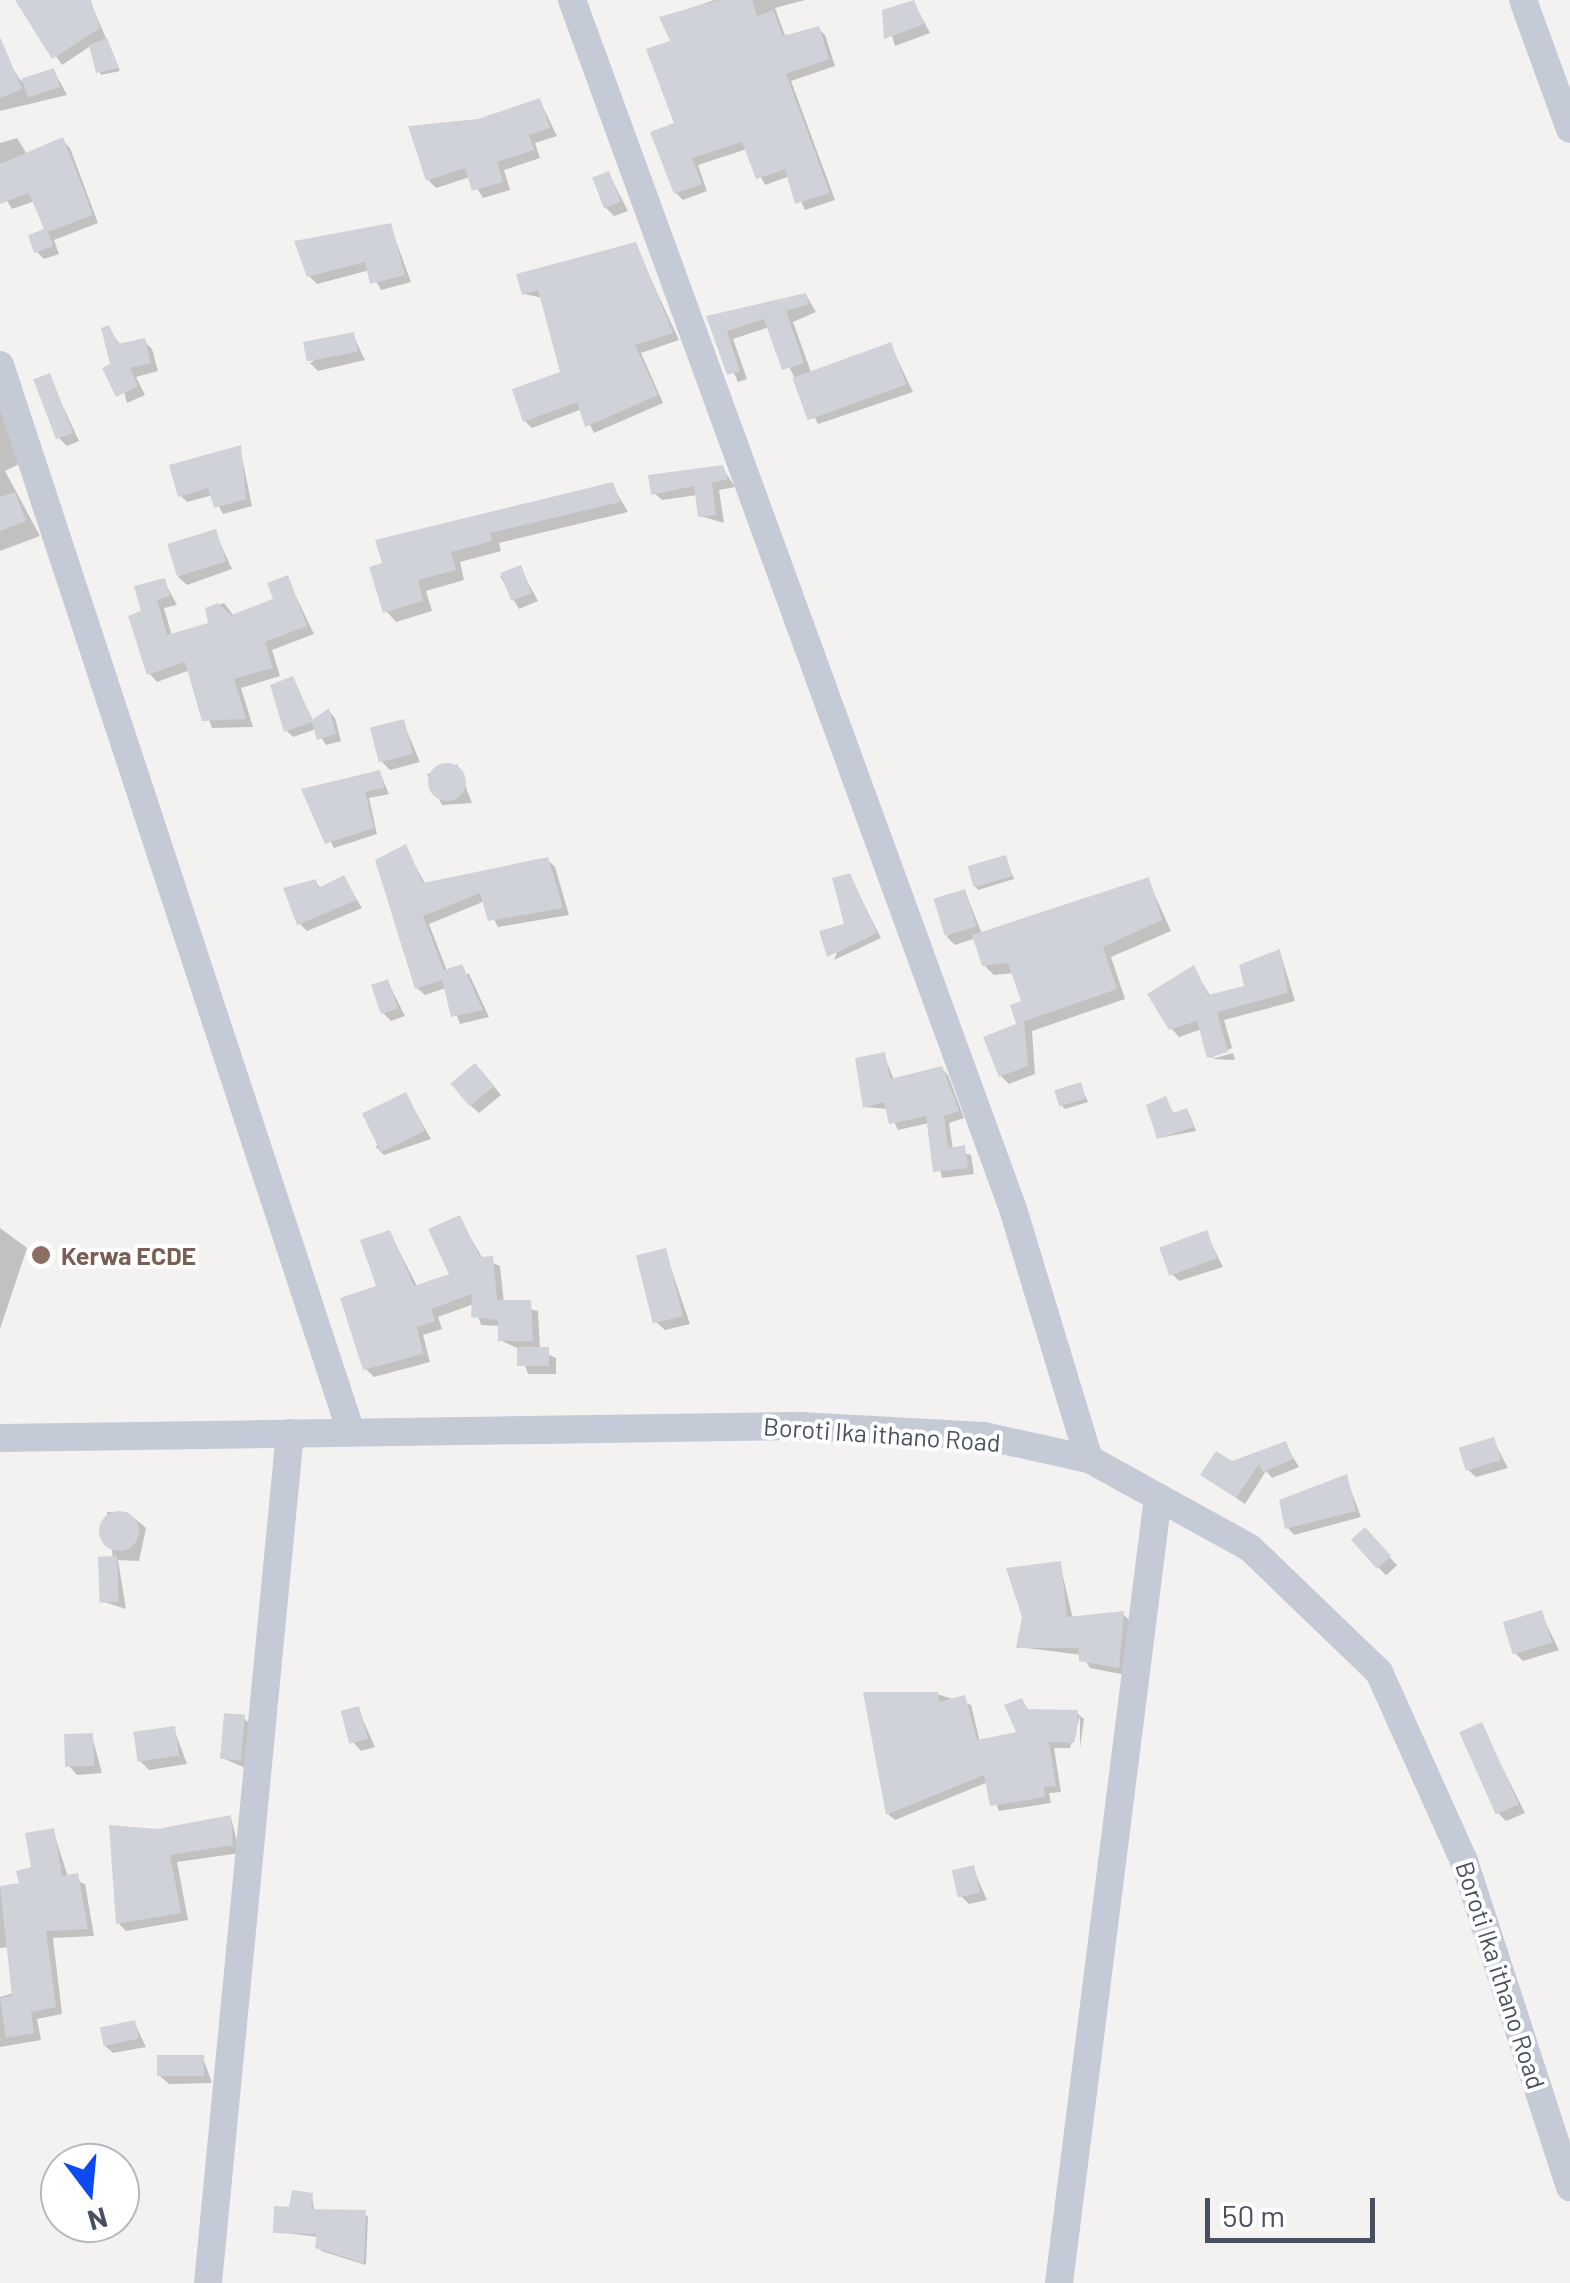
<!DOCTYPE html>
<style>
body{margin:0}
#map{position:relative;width:1570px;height:2283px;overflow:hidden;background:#f4f2f1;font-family:Barlow,sans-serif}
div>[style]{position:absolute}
.shadow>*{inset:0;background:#0003;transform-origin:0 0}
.building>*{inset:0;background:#d0d2d9;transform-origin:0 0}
.round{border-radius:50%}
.minor>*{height:28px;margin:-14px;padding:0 14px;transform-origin:14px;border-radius:14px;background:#c4cbd6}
.dots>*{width:28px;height:28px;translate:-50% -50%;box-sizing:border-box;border:5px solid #fff;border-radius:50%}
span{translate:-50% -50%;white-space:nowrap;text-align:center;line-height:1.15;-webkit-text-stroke:8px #fff;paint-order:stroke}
.education-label{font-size:25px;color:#785e54;font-weight:700}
.left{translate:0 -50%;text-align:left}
.street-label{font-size:25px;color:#485060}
.north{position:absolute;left:40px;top:2143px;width:100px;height:100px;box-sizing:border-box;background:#fff;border:2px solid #b6b9bf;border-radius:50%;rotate:164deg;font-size:28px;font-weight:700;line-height:40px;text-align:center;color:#485060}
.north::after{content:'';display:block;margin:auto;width:35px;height:45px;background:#0e4af1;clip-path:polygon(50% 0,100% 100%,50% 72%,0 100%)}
.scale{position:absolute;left:1205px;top:2198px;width:170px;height:45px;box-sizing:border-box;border:5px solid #485060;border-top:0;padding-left:12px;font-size:30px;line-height:35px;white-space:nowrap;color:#485060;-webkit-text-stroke:8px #fff;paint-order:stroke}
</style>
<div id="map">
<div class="shadow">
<i style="clip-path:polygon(18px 0,90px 1px,120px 71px,101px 75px,92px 45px,62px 65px)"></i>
<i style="clip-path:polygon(714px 0,805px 0,775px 8px,786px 38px,818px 28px,825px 35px,835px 66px,791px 81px,835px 200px,805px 210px,790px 176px,765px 185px,747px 149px,698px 165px,707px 191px,683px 200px,676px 193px,673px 42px,663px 18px)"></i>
<i style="clip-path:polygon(913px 1px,930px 33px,895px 46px,885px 12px)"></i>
<i style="clip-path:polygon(8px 61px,21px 81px,54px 71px,67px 95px,0 111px,0 64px)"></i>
<i style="clip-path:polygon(540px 101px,557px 136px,535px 143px,540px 158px,504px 170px,510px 190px,483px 198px,470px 177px,436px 188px,428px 180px)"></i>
<i style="clip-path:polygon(17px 138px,27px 154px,62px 140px,70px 148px,98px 223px,54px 240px,59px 254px,44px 259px,37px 252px,47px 230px,35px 201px,12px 209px,0 189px,0 143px)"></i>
<i style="clip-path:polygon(609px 174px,628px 211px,614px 216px,605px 207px)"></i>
<i style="clip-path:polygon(390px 225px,411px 282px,381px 290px,370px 270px,317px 284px,309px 276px)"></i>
<i style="clip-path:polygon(635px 245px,679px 340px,641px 353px,663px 403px,594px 433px,582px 409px,532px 428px,525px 421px,563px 374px,543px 298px,524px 294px)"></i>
<i style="clip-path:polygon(806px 295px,816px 312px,793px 322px,811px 372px,890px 344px,913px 392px,818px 424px,769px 327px,733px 339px,747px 379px,738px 382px,709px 318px)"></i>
<i style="clip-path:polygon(108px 328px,121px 346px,144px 341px,152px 349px,158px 371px,136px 377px,145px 395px,127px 403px)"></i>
<i style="clip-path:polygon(353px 335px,365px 360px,318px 371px,310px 363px)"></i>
<i style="clip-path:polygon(49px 376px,79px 441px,67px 446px,58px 437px)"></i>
<i style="clip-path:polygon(0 396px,21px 463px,5px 471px,40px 536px,0 551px)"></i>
<i style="clip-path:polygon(240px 448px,252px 506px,223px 514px,213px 495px,187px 502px,180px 495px)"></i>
<i style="clip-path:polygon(722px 467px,735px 487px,719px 490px,724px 523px,700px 516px,697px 495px,662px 500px,653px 492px)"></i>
<i style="clip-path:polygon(612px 485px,628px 512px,499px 543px,501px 551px,460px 562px,464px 580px,426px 591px,432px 611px,396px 622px,386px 611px,372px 569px)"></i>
<i style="clip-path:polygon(215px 532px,232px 569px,187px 585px,178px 577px)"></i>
<i style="clip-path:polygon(520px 568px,538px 601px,519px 609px,500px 576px)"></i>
<i style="clip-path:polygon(287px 578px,314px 634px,272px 650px,280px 676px,241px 688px,253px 727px,212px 728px,190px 670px,157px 682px,149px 673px,144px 612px,164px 581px,177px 605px,164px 608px,172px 636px,211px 624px,206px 610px,224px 603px,234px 616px,276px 601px)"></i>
<i style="clip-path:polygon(292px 679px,314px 722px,329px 711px,335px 718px,341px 741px,326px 745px,316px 729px,293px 737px,286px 730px)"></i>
<i style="clip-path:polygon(403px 722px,420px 762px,390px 770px,382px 762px)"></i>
<i style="clip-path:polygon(457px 764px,472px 803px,442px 805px,427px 774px)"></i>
<i style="clip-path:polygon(380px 773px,389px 794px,369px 798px,377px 834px,334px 848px,305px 791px)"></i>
<i style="clip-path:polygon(405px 847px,426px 885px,548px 860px,555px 867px,569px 915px,498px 927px,485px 901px,429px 924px,447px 971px,469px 974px,489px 1017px,460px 1024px,446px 988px,425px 995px,417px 988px)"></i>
<i style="clip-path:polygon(1005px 858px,1014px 879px,978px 890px,975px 886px)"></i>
<i style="clip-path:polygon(849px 875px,881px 938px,834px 960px,847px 925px)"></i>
<i style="clip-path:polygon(344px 878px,362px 908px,307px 931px,299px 923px,315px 882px,322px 889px)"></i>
<i style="clip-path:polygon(1148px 880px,1171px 931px,1111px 957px,1125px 999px,1032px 1031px,1035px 1074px,1009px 1084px,1001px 1076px,1024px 1003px,1014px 973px,994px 975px,984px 965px,976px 938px,955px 945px,947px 937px,965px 891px,982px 934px)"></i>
<i style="clip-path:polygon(1280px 952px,1295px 1001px,1224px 1020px,1232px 1048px,1211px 1058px,1202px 1029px,1179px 1037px,1171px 1028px,1194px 969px,1211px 997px,1247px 988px)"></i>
<i style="clip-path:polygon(388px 982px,405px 1016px,391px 1021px,383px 1013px)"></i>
<i style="clip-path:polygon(1233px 1053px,1235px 1060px,1212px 1059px)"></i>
<i style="clip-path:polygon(884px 1055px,894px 1080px,941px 1068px,948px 1075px,964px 1118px,949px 1123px,953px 1150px,971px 1155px,974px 1174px,942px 1178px,929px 1123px,898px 1130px,888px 1109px,865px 1107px)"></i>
<i style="clip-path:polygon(484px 1074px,501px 1095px,479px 1113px,470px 1105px)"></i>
<i style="clip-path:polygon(1080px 1084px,1088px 1102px,1065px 1109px,1062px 1106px)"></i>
<i style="clip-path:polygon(406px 1095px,431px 1139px,384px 1155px,376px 1147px)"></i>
<i style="clip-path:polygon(1166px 1099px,1175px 1116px,1190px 1115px,1196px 1131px,1159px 1138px)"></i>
<i style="clip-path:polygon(459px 1218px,483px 1259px,500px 1266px,504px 1303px,538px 1311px,540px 1350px,556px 1358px,556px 1374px,528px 1374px,519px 1349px,500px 1340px,500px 1326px,481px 1325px,474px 1304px,438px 1317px,442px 1329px,423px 1335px,430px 1362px,374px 1377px,365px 1368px,390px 1233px,418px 1288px,453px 1276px)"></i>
<i style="clip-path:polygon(0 1228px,27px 1248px,0 1329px)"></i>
<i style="clip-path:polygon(1206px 1233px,1223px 1267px,1179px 1281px,1171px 1273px)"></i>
<i style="clip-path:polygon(665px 1251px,690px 1324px,665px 1330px,656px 1322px)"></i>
<i style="clip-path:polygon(1493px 1440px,1508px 1468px,1476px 1477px,1467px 1469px)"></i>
<i style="clip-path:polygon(1285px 1444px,1299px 1467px,1272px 1478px,1266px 1471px,1245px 1504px,1203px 1475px)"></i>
<i style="clip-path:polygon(1346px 1477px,1361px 1517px,1294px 1535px,1288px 1528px)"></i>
<i style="clip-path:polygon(107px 1512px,127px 1512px,146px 1528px,139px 1561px,118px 1560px,126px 1609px,101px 1601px,113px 1559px)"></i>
<i style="left:1365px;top:1531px;width:47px;height:15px;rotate:47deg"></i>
<i style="clip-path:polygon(1060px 1564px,1073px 1619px,1123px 1614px,1131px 1622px,1126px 1675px,1090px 1668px,1082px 1655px,1018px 1647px)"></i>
<i style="clip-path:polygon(1541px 1613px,1559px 1650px,1523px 1661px,1515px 1653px)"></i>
<i style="clip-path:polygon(937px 1694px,971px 1705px,980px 1742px,1019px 1733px,1022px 1701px,1030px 1712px,1077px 1713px,1084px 1719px,1080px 1748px,1080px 1716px,1070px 1748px,1054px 1748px,1061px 1792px,1049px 1793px,1051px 1803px,999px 1811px,988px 1782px,895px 1820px,888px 1814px)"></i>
<i style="clip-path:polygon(358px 1709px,375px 1747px,361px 1751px,353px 1742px)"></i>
<i style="clip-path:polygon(244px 1718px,252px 1726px,248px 1769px,222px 1758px)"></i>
<i style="clip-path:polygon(1481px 1725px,1525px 1813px,1506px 1821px,1498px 1813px)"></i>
<i style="clip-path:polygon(174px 1729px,187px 1764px,149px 1770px,140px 1761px)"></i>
<i style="clip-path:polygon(92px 1736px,102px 1773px,77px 1775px,69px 1766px)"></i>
<i style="clip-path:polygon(231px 1818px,240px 1853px,177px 1862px,188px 1920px,126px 1931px,118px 1923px,157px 1832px)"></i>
<i style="clip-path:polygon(53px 1830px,68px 1877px,85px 1884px,94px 1936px,53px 1938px,62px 2014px,37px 2019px,41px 2040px,0 2047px,0 1997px,14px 1993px,10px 1947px,0 1948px,0 1888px,22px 1885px)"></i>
<i style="clip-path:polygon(973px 1868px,987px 1900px,969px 1904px,961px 1896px)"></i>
<i style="clip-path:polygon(134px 2022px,146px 2047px,113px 2053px,104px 2045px)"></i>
<i style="clip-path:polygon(203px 2058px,212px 2083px,169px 2084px,160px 2076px)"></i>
<i style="clip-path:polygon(120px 2154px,133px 2176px,120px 2180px,120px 2163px,68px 2163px)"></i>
<i style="clip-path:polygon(312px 2195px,314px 2211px,368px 2216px,366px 2265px,321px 2251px,319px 2237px,276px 2232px)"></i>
</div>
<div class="building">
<i style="clip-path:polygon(15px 0,91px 0,100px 28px,52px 59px)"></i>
<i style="clip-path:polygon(719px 0,752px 0,757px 16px,773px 10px,783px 36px,819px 26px,829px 59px,786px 74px,830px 193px,795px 204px,785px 169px,756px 179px,742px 142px,692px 158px,702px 184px,674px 194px,650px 132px,674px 123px,646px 49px,670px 41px,659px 17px)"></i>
<i style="clip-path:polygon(914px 0,924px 24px,884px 39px,882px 10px)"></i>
<i style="clip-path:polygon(0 37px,22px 89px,0 98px)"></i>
<i style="clip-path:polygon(107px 38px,119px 68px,96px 73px,89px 45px)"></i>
<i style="left:54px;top:68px;width:20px;height:34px;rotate:72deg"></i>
<i style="clip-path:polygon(540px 98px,550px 128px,529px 135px,534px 150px,497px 162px,503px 182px,472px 191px,465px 168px,426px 181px,408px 126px,478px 119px)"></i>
<i style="clip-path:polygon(63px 137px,93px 215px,48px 232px,53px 246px,34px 253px,28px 235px,44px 229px,29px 193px,0 204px,0 164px)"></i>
<i style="left:609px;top:171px;width:33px;height:18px;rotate:69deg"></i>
<i style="clip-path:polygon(391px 223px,405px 275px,370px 284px,365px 262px,307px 277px,294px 241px)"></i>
<i style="clip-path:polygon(636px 242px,673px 333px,635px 345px,658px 395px,585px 427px,577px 402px,523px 422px,512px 389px,560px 372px,538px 290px,522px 295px,516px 274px)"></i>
<i style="clip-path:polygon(806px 293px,809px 304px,786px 311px,804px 363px,782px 370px,764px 319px,727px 331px,740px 371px,727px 375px,706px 316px)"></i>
<i style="clip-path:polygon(109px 325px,118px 344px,145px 338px,151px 363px,130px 368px,138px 386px,116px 397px,102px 368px,110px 364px,101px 328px)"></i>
<i style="left:354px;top:332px;width:20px;height:52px;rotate:79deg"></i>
<i style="left:891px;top:342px;width:45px;height:105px;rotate:70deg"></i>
<i style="left:50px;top:373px;width:64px;height:18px;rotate:69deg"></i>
<i style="clip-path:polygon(241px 445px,246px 499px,214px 508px,208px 488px,178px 497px,169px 465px)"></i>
<i style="clip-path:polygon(723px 465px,728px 479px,712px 483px,716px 515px,698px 517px,694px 486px,651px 495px,648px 475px)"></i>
<i style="clip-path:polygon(613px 482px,620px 502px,490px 533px,492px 541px,451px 552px,456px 570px,418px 580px,423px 601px,383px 613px,369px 567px,382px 563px,375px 540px)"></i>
<i style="clip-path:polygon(15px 492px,26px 521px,0 531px,0 497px)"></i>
<i style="left:216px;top:529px;width:34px;height:51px;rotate:73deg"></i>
<i style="left:521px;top:565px;width:30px;height:22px;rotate:69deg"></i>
<i style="clip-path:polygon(288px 575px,307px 626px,265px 642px,273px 668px,234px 679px,246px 719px,202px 721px,185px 662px,147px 675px,128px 616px,141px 611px,134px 586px,165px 578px,170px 596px,157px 600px,167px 635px,208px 623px,205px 608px,218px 603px,231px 615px,273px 599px,267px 583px)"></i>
<i style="clip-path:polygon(293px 676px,312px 720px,329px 708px,336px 734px,317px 740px,312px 722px,284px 732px,270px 685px)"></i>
<i style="left:404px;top:719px;width:36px;height:35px;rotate:76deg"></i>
<i class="round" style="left:428px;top:763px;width:38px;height:38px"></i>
<i style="clip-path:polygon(380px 770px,384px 788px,365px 792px,374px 828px,325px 844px,301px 789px)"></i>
<i style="clip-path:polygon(406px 844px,423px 883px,548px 857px,563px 908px,488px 921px,480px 893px,423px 916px,444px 970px,462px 964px,483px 1010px,451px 1017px,442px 980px,415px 989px,375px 860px)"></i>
<i style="left:1006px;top:855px;width:22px;height:40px;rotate:74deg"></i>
<i style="clip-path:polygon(850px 873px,877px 933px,827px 957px,819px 931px,844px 924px,832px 878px)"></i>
<i style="clip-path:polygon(344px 875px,357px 900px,297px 925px,283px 888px,316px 879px,318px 888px)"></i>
<i style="clip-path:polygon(1149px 877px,1162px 920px,1103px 947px,1117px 989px,1016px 1024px,1010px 1005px,1021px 1001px,1008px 963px,982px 966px,972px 935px)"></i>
<i style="left:965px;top:889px;width:39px;height:33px;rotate:73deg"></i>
<i style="clip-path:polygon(1280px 949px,1288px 993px,1217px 1012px,1228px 1052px,1207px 1058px,1197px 1021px,1169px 1030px,1147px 994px,1194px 965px,1208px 995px,1244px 986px,1239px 965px)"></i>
<i style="left:388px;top:979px;width:31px;height:18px;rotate:71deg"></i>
<i style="clip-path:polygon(1024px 1021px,1028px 1066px,999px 1077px,983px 1037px)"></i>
<i style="clip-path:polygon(885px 1052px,890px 1079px,942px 1066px,959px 1111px,944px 1116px,948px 1148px,965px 1145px,968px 1168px,933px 1172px,926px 1116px,889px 1124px,884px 1102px,863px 1108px,855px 1058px)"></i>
<i style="left:475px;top:1063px;width:30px;height:32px;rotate:50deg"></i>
<i style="left:1081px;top:1082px;width:17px;height:28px;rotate:73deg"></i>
<i style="left:406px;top:1092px;width:43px;height:49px;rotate:64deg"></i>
<i style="clip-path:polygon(1166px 1096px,1173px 1113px,1187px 1108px,1194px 1127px,1157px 1139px,1146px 1105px)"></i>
<i style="clip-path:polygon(460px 1215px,480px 1257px,493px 1256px,497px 1300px,531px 1300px,533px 1341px,498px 1341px,498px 1320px,471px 1317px,472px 1294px,431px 1309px,435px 1321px,417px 1327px,423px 1354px,363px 1370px,340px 1298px,376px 1286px,360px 1240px,390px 1230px,414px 1286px,449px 1274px,428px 1229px)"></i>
<i style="left:1207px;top:1230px;width:30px;height:51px;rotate:70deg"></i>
<i style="left:666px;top:1248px;width:70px;height:31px;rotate:76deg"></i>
<i style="left:549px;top:1347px;width:19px;height:32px;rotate:90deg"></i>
<i style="left:1494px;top:1437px;width:24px;height:37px;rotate:73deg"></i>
<i style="clip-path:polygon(1286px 1441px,1293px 1459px,1263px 1472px,1259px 1464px,1236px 1498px,1200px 1475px,1216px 1451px,1232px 1461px)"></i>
<i style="clip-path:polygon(1347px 1474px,1356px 1511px,1285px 1529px,1279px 1500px)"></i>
<i class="round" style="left:99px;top:1511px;width:40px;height:40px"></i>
<i style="left:1365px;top:1527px;width:39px;height:19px;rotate:48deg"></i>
<i style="left:117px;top:1556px;width:46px;height:19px;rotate:88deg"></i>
<i style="clip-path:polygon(1061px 1561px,1067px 1617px,1124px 1611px,1119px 1668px,1079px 1661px,1079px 1648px,1016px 1648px,1022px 1617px,1006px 1568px)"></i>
<i style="left:1542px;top:1610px;width:34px;height:41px;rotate:73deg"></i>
<i style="clip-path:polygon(863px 1692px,938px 1692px,939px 1702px,965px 1695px,977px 1740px,1016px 1732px,1004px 1705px,1022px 1698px,1027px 1709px,1078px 1710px,1077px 1730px,1074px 1743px,1049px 1742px,1056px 1786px,1044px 1787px,1045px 1797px,990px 1806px,984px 1775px,886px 1815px)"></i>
<i style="left:359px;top:1706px;width:34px;height:19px;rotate:75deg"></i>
<i style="left:224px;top:1713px;width:21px;height:46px;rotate:5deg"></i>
<i style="left:1482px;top:1722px;width:90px;height:25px;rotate:66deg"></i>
<i style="left:175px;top:1726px;width:30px;height:42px;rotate:82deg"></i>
<i style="left:93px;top:1733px;width:33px;height:29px;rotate:88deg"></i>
<i style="clip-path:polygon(231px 1815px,233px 1845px,170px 1855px,181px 1913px,116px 1924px,109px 1825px,157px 1829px)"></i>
<i style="clip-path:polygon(54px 1828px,62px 1876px,78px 1873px,88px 1929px,46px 1931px,56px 2007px,31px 2012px,34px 2033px,6px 2038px,0 1998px,12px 1996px,0 1886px,19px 1883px,16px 1871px,31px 1867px,25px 1833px)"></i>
<i style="left:974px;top:1865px;width:28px;height:23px;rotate:77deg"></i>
<i style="left:135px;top:2020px;width:19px;height:36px;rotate:78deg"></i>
<i style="left:204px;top:2055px;width:21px;height:47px;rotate:90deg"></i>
<i style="clip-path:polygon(292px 2190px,313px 2193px,311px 2209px,366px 2210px,364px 2263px,315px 2248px,317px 2234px,273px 2233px,274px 2206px,289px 2207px)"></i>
</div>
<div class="minor">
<i style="left:572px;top:0;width:1287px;rotate:69.96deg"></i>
<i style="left:1013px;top:1209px;width:261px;rotate:73.1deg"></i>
<i style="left:1523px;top:0;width:137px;rotate:70deg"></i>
<i style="left:0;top:365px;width:1117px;rotate:71.79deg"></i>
<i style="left:0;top:1438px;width:800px;rotate:-0.86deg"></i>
<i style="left:800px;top:1426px;width:184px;rotate:3.1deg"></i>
<i style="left:984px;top:1436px;width:107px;rotate:12.4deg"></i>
<i style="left:1089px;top:1459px;width:184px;rotate:28.9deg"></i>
<i style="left:1250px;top:1548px;width:179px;rotate:43.9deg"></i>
<i style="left:1379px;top:1672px;width:207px;rotate:65.8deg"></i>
<i style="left:1464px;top:1861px;width:343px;rotate:72deg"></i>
<i style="left:208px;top:2283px;width:854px;rotate:-84.49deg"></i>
<i style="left:1059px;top:2283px;width:792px;rotate:-82.82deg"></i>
</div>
<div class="dots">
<i style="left:41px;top:1255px;background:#8d6e63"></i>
</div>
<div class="education-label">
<span class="left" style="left:61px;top:1255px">Kerwa ECDE</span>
</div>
<div class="street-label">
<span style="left:882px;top:1434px;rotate:4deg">Boroti Ika ithano Road</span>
<span style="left:1501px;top:1975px;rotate:72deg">Boroti Ika ithano Road</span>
</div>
<div class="north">N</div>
<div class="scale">50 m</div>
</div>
